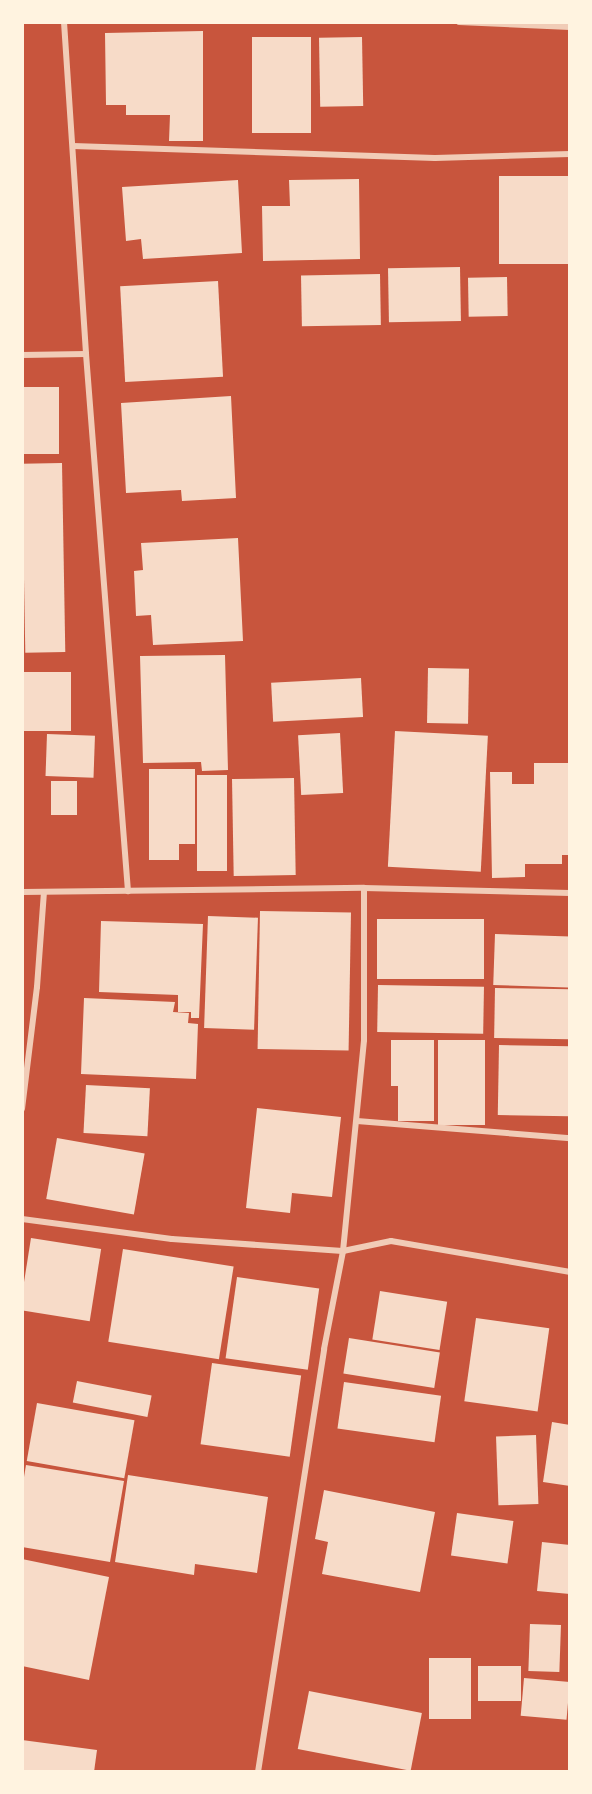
<!DOCTYPE html>
<style>
body{margin:0}
#map{position:relative;width:592px;height:1794px;overflow:hidden;background:#c8553d;font-family:"Titillium Web",sans-serif}
div>[style]{position:absolute}
.building>*{inset:0;background:#f7dbc8;transform-origin:0 0}
.minor>*{height:6px;margin:-3px;padding:0 3px;transform-origin:3px;border-radius:3px;background:#f1ccb7}
span{translate:-50% -50%;white-space:nowrap;text-align:center;line-height:1.15;-webkit-text-stroke:5px #fff3e0;paint-order:stroke}
.frame{position:absolute;inset:0;border:24px solid #fff3e0;pointer-events:none}
</style>
<div id="map">
<div class="building">
<i style="clip-path:polygon(203px 31px,203px 141px,169px 141px,170px 115px,126px 115px,126px 105px,106px 105px,105px 33px)"></i>
<i style="left:311px;top:37px;width:96px;height:59px;rotate:90deg"></i>
<i style="left:362px;top:37px;width:69px;height:43px;rotate:89deg"></i>
<i style="left:570px;top:176px;width:88px;height:71px;rotate:90deg"></i>
<i style="clip-path:polygon(359px 179px,360px 259px,263px 261px,262px 206px,290px 206px,289px 180px)"></i>
<i style="clip-path:polygon(238px 180px,242px 253px,143px 259px,141px 239px,126px 241px,122px 187px)"></i>
<i style="left:460px;top:267px;width:54px;height:72px;rotate:89deg"></i>
<i style="left:380px;top:274px;width:51px;height:79px;rotate:89deg"></i>
<i style="left:507px;top:277px;width:39px;height:39px;rotate:89deg"></i>
<i style="left:218px;top:281px;width:96px;height:98px;rotate:87deg"></i>
<i style="left:22px;top:387px;width:37px;height:67px"></i>
<i style="clip-path:polygon(231px 396px,236px 498px,182px 501px,181px 490px,126px 493px,121px 403px)"></i>
<i style="left:62px;top:463px;width:189px;height:40px;rotate:89deg"></i>
<i style="clip-path:polygon(238px 538px,243px 641px,153px 645px,151px 615px,136px 616px,134px 571px,143px 570px,141px 543px)"></i>
<i style="clip-path:polygon(225px 655px,228px 770px,202px 771px,201px 762px,143px 763px,140px 656px)"></i>
<i style="left:428px;top:668px;width:41px;height:55px;rotate:1deg"></i>
<i style="left:22px;top:672px;width:49px;height:59px"></i>
<i style="left:361px;top:678px;width:39px;height:90px;rotate:87deg"></i>
<i style="left:395px;top:731px;width:93px;height:136px;rotate:3deg"></i>
<i style="left:340px;top:733px;width:60px;height:42px;rotate:87deg"></i>
<i style="left:47px;top:734px;width:48px;height:42px;rotate:2deg"></i>
<i style="clip-path:polygon(534px 763px,570px 763px,570px 855px,562px 855px,562px 864px,525px 864px,525px 877px,492px 878px,490px 772px,512px 772px,512px 784px,534px 784px)"></i>
<i style="clip-path:polygon(149px 769px,195px 769px,195px 844px,179px 844px,179px 860px,149px 860px)"></i>
<i style="left:197px;top:775px;width:30px;height:96px"></i>
<i style="left:294px;top:778px;width:97px;height:62px;rotate:89deg"></i>
<i style="left:51px;top:781px;width:26px;height:34px"></i>
<i style="left:260px;top:911px;width:91px;height:138px;rotate:1deg"></i>
<i style="left:208px;top:916px;width:50px;height:112px;rotate:2deg"></i>
<i style="left:377px;top:919px;width:107px;height:60px"></i>
<i style="clip-path:polygon(101px 921px,203px 924px,199px 1018px,191px 1018px,191px 1012px,178px 1012px,178px 995px,99px 992px)"></i>
<i style="left:495px;top:934px;width:75px;height:51px;rotate:2deg"></i>
<i style="left:378px;top:985px;width:106px;height:47px;rotate:1deg"></i>
<i style="left:495px;top:988px;width:75px;height:50px;rotate:1deg"></i>
<i style="clip-path:polygon(84px 998px,175px 1002px,173px 1012px,189px 1013px,188px 1023px,198px 1024px,196px 1079px,81px 1074px)"></i>
<i style="clip-path:polygon(391px 1040px,434px 1040px,434px 1121px,398px 1121px,398px 1086px,391px 1086px)"></i>
<i style="left:438px;top:1040px;width:47px;height:85px"></i>
<i style="left:499px;top:1045px;width:71px;height:70px;rotate:1deg"></i>
<i style="left:86px;top:1085px;width:64px;height:48px;rotate:3deg"></i>
<i style="clip-path:polygon(257px 1108px,341px 1117px,332px 1197px,292px 1193px,290px 1213px,246px 1208px)"></i>
<i style="left:57px;top:1138px;width:89px;height:62px;rotate:10deg"></i>
<i style="left:31px;top:1238px;width:71px;height:73px;rotate:9deg"></i>
<i style="left:123px;top:1249px;width:112px;height:94px;rotate:9deg"></i>
<i style="left:237px;top:1277px;width:83px;height:82px;rotate:8deg"></i>
<i style="left:380px;top:1291px;width:68px;height:49px;rotate:9deg"></i>
<i style="left:476px;top:1318px;width:74px;height:84px;rotate:8deg"></i>
<i style="left:349px;top:1338px;width:92px;height:36px;rotate:9deg"></i>
<i style="left:212px;top:1363px;width:90px;height:82px;rotate:8deg"></i>
<i style="left:77px;top:1381px;width:76px;height:22px;rotate:11deg"></i>
<i style="left:344px;top:1382px;width:98px;height:47px;rotate:8deg"></i>
<i style="left:37px;top:1403px;width:99px;height:59px;rotate:10deg"></i>
<i style="clip-path:polygon(552px 1422px,570px 1425px,570px 1486px,543px 1482px)"></i>
<i style="left:536px;top:1435px;width:69px;height:40px;rotate:88deg"></i>
<i style="clip-path:polygon(26px 1465px,124px 1481px,110px 1562px,22px 1547px,22px 1489px)"></i>
<i style="clip-path:polygon(128px 1475px,268px 1497px,257px 1573px,195px 1564px,194px 1575px,115px 1562px)"></i>
<i style="clip-path:polygon(324px 1490px,435px 1512px,420px 1592px,322px 1574px,328px 1542px,315px 1539px)"></i>
<i style="left:457px;top:1513px;width:57px;height:43px;rotate:8deg"></i>
<i style="clip-path:polygon(542px 1542px,570px 1545px,570px 1594px,537px 1591px)"></i>
<i style="clip-path:polygon(22px 1559px,109px 1577px,89px 1680px,22px 1666px)"></i>
<i style="left:530px;top:1624px;width:31px;height:47px;rotate:2deg"></i>
<i style="left:429px;top:1658px;width:42px;height:61px"></i>
<i style="left:478px;top:1666px;width:43px;height:35px"></i>
<i style="left:524px;top:1678px;width:46px;height:38px;rotate:5deg"></i>
<i style="left:309px;top:1691px;width:115px;height:59px;rotate:11deg"></i>
<i style="clip-path:polygon(22px 1740px,97px 1750px,94px 1772px,22px 1772px)"></i>
</div>
<div class="minor">
<i style="left:64px;top:22px;width:333px;rotate:86.2deg"></i>
<i style="left:86px;top:354px;width:539px;rotate:85.53deg"></i>
<i style="left:459px;top:22px;width:111px;rotate:2.6deg"></i>
<i style="left:73px;top:146px;width:362px;rotate:1.9deg"></i>
<i style="left:435px;top:158px;width:135px;rotate:-1.7deg"></i>
<i style="left:22px;top:355px;width:64px;rotate:-0.9deg"></i>
<i style="left:22px;top:892px;width:342px;rotate:-0.7deg"></i>
<i style="left:364px;top:888px;width:206px;rotate:1.4deg"></i>
<i style="left:22px;top:1109px;width:123px;rotate:-83deg"></i>
<i style="left:37px;top:987px;width:95px;rotate:-85.8deg"></i>
<i style="left:357px;top:1121px;width:214px;rotate:4.6deg"></i>
<i style="left:22px;top:1219px;width:151px;rotate:7.6deg"></i>
<i style="left:172px;top:1239px;width:171px;rotate:4deg"></i>
<i style="left:343px;top:1251px;width:49px;rotate:-11.8deg"></i>
<i style="left:391px;top:1241px;width:182px;rotate:9.8deg"></i>
<i style="left:258px;top:1772px;width:428px;rotate:-81.1deg"></i>
<i style="left:324px;top:1349px;width:100px;rotate:-79deg"></i>
<i style="left:343px;top:1251px;width:212px;rotate:-84.3deg"></i>
<i style="left:364px;top:1040px;width:152px;rotate:-90deg"></i>
</div>
<div class="frame"></div>
</div>
